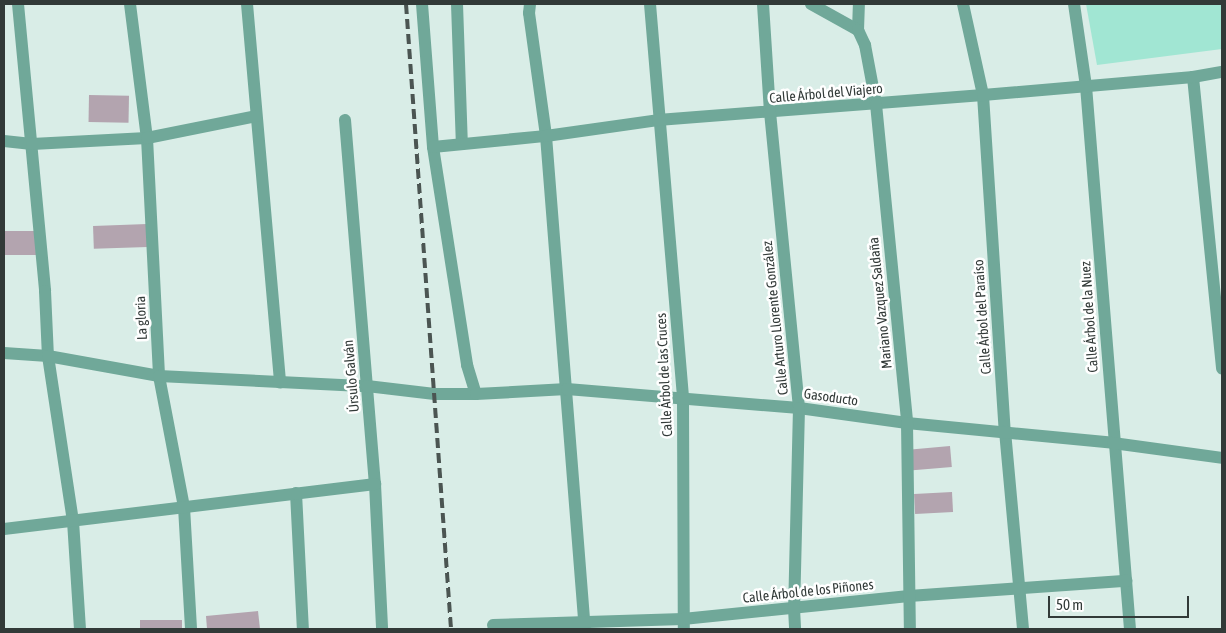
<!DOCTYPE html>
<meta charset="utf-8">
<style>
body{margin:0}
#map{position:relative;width:1226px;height:633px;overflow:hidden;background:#d9ede7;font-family:"Asap Condensed",sans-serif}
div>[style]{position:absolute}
.green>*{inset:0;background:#a1e6d3}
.building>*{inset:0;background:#b3a4af;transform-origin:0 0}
.minor>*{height:12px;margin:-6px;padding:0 6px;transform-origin:6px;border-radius:6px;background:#70a899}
.tertiary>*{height:12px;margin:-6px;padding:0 6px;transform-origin:6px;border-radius:6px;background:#70a899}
.rail>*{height:4px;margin-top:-2px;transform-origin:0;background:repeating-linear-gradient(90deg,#4b5552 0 10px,transparent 0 15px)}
span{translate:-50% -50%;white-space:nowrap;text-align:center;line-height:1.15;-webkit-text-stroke:5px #fff;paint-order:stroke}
.street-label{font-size:14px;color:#323a38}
.frame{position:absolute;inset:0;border:5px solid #323a38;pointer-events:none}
.scale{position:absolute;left:1048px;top:596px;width:141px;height:22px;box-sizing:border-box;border:2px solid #323a38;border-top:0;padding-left:6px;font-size:15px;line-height:18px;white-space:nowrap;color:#323a38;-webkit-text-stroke:4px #fff;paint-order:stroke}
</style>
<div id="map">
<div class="green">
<i style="clip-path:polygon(1086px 4px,1222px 4px,1222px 49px,1097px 65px)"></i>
</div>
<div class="building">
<i style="left:89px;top:95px;width:40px;height:27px;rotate:1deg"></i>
<i style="left:147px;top:224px;width:23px;height:54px;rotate:88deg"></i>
<i style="left:37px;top:231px;width:24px;height:33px;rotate:90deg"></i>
<i style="left:950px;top:446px;width:21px;height:39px;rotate:85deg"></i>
<i style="left:952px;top:492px;width:20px;height:38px;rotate:87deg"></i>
<i style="clip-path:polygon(258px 611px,260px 629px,207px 629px,206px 616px)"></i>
<i style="left:140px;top:620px;width:42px;height:9px"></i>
</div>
<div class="minor">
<i style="left:18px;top:4px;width:288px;rotate:84.6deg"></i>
<i style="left:45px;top:291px;width:65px;rotate:87.4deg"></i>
<i style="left:48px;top:356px;width:167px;rotate:81.4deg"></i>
<i style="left:73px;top:521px;width:108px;rotate:86.3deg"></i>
<i style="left:130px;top:4px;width:135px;rotate:82.8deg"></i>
<i style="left:147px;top:138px;width:238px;rotate:87.1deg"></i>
<i style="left:159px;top:376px;width:133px;rotate:79.2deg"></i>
<i style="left:184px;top:507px;width:122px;rotate:86.7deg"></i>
<i style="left:247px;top:4px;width:380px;rotate:85deg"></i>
<i style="left:422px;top:4px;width:143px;rotate:85.6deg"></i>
<i style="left:433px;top:147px;width:221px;rotate:81.1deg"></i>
<i style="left:467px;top:365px;width:30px;rotate:73deg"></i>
<i style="left:457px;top:4px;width:140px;rotate:88deg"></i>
<i style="left:530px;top:4px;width:9px;rotate:96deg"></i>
<i style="left:529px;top:13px;width:124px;rotate:82.1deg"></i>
<i style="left:546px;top:136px;width:495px;rotate:85.5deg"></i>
<i style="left:650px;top:4px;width:396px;rotate:85.2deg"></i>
<i style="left:683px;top:399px;width:230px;rotate:89.8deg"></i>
<i style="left:963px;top:4px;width:93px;rotate:77.6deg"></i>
<i style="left:983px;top:95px;width:337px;rotate:86.3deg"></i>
<i style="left:1005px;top:431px;width:199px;rotate:84.8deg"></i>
<i style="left:1074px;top:4px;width:83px;rotate:81.7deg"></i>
<i style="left:1086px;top:86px;width:545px;rotate:85.37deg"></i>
<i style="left:858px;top:30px;width:26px;rotate:-88deg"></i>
<i style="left:1193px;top:77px;width:293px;rotate:84.3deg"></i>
<i style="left:345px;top:120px;width:365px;rotate:85.3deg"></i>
<i style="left:375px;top:484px;width:145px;rotate:87.2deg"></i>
<i style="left:4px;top:141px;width:28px;rotate:6deg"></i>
<i style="left:32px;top:144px;width:115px;rotate:-3deg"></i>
<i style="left:147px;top:138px;width:111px;rotate:-11.4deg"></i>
<i style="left:433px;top:147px;width:114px;rotate:-5.6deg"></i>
<i style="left:546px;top:136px;width:113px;rotate:-8.1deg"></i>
<i style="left:658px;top:120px;width:326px;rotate:-4.4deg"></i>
<i style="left:983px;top:95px;width:211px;rotate:-4.9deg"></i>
<i style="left:1193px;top:77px;width:29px;rotate:-10deg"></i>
<i style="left:4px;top:353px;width:44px;rotate:3.9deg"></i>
<i style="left:48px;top:356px;width:113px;rotate:10.2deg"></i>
<i style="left:159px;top:376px;width:208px;rotate:2.8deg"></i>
<i style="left:367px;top:386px;width:68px;rotate:6.7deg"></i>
<i style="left:435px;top:394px;width:41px"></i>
<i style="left:476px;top:394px;width:91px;rotate:-3.1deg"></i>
<i style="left:567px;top:389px;width:233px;rotate:4.7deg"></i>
<i style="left:799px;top:408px;width:109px;rotate:7.9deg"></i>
<i style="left:907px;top:423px;width:207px;rotate:5.5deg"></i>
<i style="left:1113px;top:443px;width:110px;rotate:7.8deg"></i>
<i style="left:296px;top:493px;width:136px;rotate:87.1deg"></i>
<i style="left:4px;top:529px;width:374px;rotate:-6.9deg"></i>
<i style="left:493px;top:625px;width:190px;rotate:-1.8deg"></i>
<i style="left:683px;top:619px;width:227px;rotate:-5.8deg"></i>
<i style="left:909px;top:596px;width:218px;rotate:-4deg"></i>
</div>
<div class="tertiary">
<i style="left:763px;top:4px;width:108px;rotate:86.3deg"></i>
<i style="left:770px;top:112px;width:297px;rotate:84.4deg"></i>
<i style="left:799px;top:408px;width:200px;rotate:91.4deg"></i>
<i style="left:794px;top:608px;width:21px;rotate:87deg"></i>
<i style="left:811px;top:4px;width:54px;rotate:29deg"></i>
<i style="left:858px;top:30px;width:17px;rotate:65deg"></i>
<i style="left:865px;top:45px;width:60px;rotate:79.4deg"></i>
<i style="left:876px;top:104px;width:321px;rotate:84.4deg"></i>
<i style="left:907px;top:423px;width:206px;rotate:89.2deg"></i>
</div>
<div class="rail">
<i style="left:406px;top:4px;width:627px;rotate:85.88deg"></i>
</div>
<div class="street-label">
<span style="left:826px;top:93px;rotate:-5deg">Calle Árbol del Viajero</span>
<span style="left:880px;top:303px;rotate:-96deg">Mariano Vazquez Saldaña</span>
<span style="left:982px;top:317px;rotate:-94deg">Calle Árbol del Paraíso</span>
<span style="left:1089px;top:317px;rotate:-94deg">Calle Árbol de la Nuez</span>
<span style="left:141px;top:318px;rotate:-93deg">La gloria</span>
<span style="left:775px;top:318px;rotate:-96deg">Calle Arturo Llorente González</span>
<span style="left:664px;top:375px;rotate:-93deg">Calle Árbol de las Cruces</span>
<span style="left:351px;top:376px;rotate:-95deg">Úrsulo Galván</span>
<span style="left:831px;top:397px;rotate:8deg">Gasoducto</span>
<span style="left:808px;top:591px;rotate:-6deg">Calle Árbol de los Piñones</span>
</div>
<div class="frame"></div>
<div class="scale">50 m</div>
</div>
